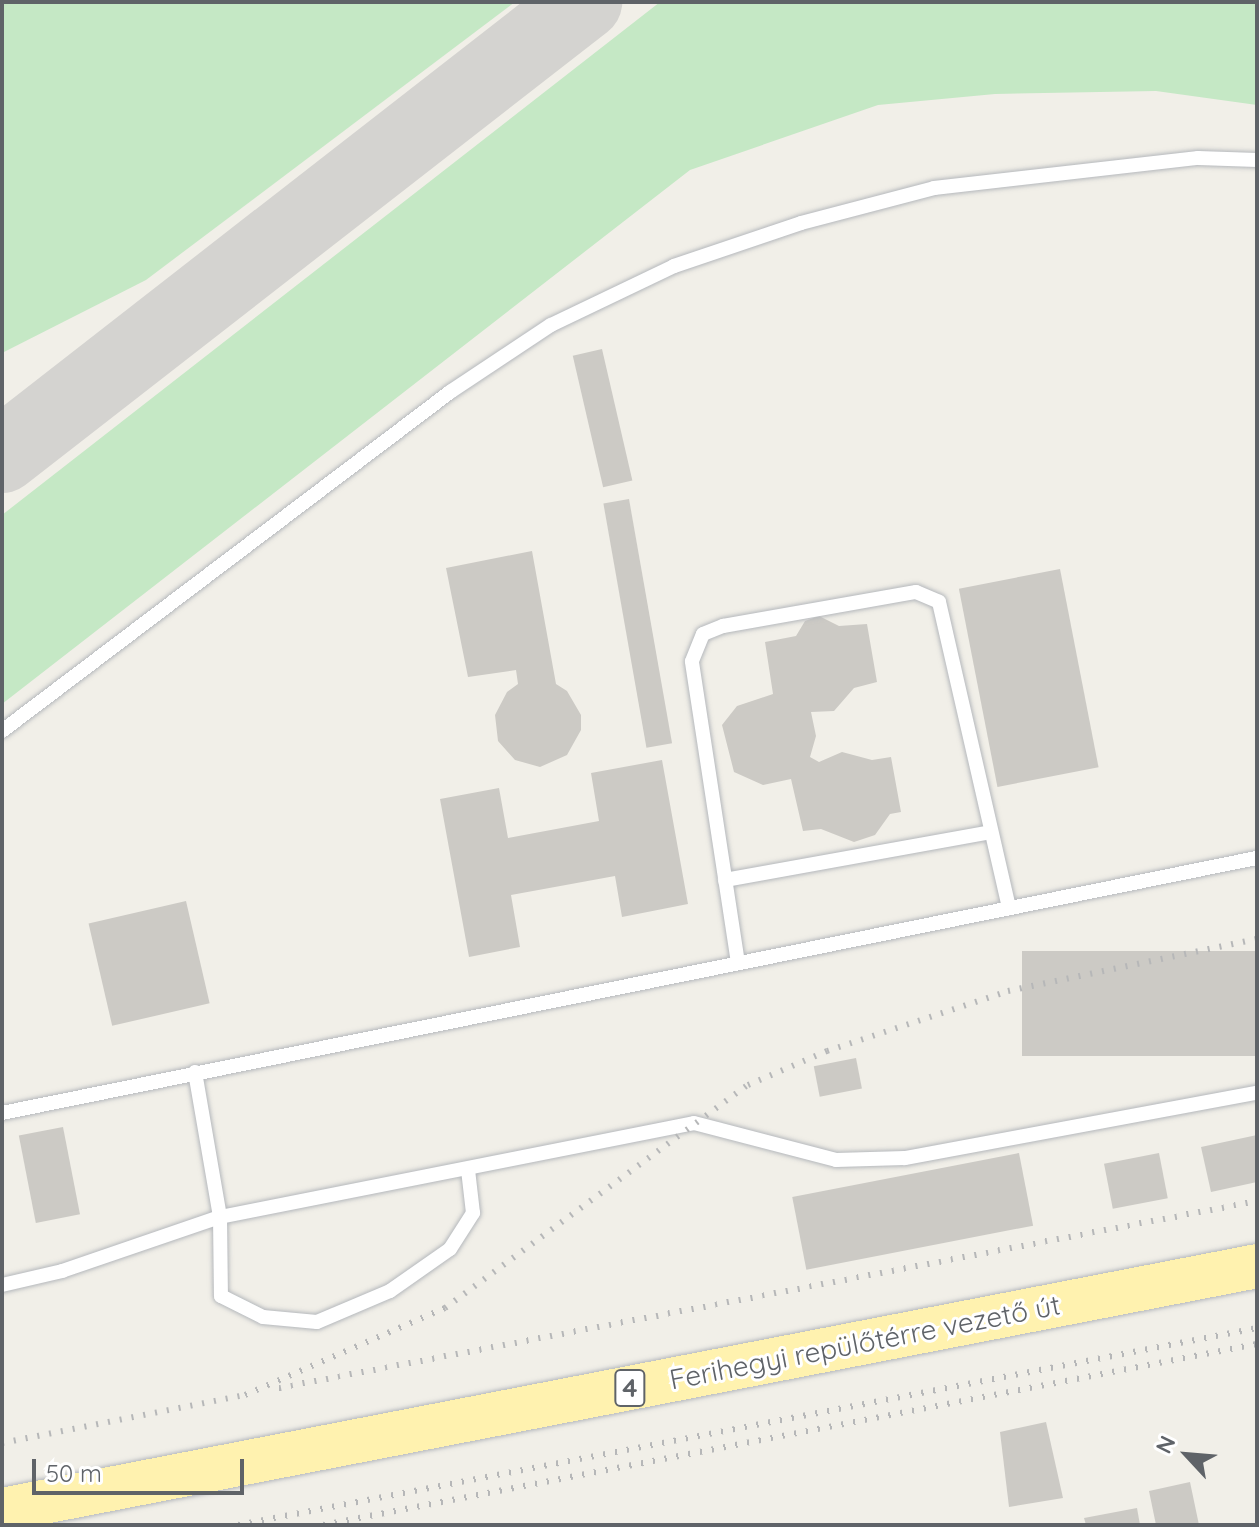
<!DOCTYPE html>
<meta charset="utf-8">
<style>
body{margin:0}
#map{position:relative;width:1259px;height:1527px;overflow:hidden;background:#f1efe8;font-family:Quicksand,sans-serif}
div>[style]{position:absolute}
.green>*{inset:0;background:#c5e8c5}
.taxiway>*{height:76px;margin:-38px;padding:0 38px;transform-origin:38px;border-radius:38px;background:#d4d3d0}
.building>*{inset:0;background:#cccac5;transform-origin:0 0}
.roads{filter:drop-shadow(0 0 2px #b5b8bc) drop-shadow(0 0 2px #b5b8bc)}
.lane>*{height:14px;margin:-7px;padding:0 7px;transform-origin:7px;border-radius:7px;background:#fff}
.primary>*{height:44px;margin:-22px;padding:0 22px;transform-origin:22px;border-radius:22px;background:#fff2af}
.rail>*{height:6px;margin-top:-3px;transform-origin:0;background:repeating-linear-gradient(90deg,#b6b7b8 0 2px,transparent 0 12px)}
span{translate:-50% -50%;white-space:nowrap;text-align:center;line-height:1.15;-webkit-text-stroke:6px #fff;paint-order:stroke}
.shield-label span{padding:2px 6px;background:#fff;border:2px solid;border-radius:6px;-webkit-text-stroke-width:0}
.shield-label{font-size:26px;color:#5f6368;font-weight:700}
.street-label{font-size:28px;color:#5f6368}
.frame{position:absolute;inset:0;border:4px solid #5f6368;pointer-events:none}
.north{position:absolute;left:1147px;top:1415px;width:80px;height:80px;-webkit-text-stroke:6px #fff;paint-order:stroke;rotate:296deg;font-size:22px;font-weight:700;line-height:32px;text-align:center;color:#5f6368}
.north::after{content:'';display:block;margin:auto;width:28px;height:36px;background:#5f6368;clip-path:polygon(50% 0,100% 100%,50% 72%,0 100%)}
.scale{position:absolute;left:32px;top:1459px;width:212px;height:36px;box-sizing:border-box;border:4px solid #5f6368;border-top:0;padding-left:10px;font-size:24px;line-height:28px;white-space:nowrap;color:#5f6368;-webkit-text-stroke:6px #fff;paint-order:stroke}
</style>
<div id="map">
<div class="green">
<i style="clip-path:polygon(2px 2px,515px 2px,146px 280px,2px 353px)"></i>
<i style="clip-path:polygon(660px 2px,1257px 2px,1257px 105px,1156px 91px,995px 94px,878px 105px,690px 170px,2px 704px,2px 515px)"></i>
</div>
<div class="taxiway">
<i style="left:2px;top:455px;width:738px;rotate:-37.9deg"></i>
</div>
<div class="building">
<i style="left:602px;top:349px;width:135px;height:30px;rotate:77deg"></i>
<i style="left:629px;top:499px;width:248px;height:26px;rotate:80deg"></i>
<i style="clip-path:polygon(532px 551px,556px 684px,567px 691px,581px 715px,581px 730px,567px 755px,540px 767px,515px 760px,498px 741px,495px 715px,507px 692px,518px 684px,516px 670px,468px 677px,446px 568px)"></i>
<i style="left:1060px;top:569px;width:202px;height:103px;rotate:79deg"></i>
<i style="clip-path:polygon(819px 616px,839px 626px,867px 624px,877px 682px,854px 688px,834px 711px,811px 712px,816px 736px,810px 757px,819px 762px,842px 752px,872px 760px,891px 757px,901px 812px,890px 814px,875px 835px,854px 842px,821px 829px,803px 831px,791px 779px,763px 785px,734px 772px,722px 725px,737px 706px,773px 694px,765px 642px,796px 636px,805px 621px)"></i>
<i style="clip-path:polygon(662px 760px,688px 904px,622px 917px,615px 876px,511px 895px,520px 947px,469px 957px,440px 799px,499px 788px,508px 838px,599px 821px,591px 773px)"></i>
<i style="left:186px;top:901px;width:105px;height:100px;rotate:77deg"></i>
<i style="left:1257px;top:951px;width:105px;height:235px;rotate:90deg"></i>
<i style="left:856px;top:1058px;width:31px;height:43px;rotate:79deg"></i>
<i style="left:63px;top:1127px;width:89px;height:45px;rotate:79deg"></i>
<i style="clip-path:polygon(1257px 1135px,1257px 1182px,1211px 1192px,1201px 1147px)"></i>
<i style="left:1019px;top:1153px;width:74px;height:231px;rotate:79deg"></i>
<i style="left:1159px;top:1153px;width:46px;height:56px;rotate:79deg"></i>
<i style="clip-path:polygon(1046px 1422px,1063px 1498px,1009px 1507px,1000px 1432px)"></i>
<i style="clip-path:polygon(1190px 1482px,1199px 1525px,1156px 1525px,1149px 1491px)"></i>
<i style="clip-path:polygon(1137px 1508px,1140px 1525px,1086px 1525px,1084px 1518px)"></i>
</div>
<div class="roads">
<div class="lane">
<i style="left:2px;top:731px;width:562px;rotate:-37.11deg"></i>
<i style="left:450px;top:392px;width:121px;rotate:-33.6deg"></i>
<i style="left:551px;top:325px;width:136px;rotate:-25.6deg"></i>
<i style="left:674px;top:266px;width:134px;rotate:-18.7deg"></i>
<i style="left:801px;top:223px;width:138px;rotate:-14.7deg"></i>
<i style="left:934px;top:188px;width:266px;rotate:-6.5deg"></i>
<i style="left:1198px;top:158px;width:59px;rotate:1.9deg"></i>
<i style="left:725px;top:880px;width:270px;rotate:-10.2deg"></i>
<i style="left:738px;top:963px;width:305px;rotate:-98.7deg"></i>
<i style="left:692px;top:661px;width:29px;rotate:-68deg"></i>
<i style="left:703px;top:634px;width:22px;rotate:-22deg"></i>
<i style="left:723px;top:626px;width:196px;rotate:-10deg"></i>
<i style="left:916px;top:592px;width:25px;rotate:23deg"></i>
<i style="left:939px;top:602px;width:314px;rotate:77.1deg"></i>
<i style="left:195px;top:1072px;width:147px;rotate:80.2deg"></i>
<i style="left:220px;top:1217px;width:79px;rotate:89.3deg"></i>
<i style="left:221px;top:1296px;width:47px;rotate:26.6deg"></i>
<i style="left:263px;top:1317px;width:54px;rotate:5.3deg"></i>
<i style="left:317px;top:1322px;width:79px;rotate:-23deg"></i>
<i style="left:390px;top:1291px;width:73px;rotate:-35deg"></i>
<i style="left:450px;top:1249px;width:43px;rotate:-57.4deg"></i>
<i style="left:473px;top:1213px;width:43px;rotate:-96.6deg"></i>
<i style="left:2px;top:1113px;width:1281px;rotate:-11.49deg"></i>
<i style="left:2px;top:1285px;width:62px;rotate:-13.1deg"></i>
<i style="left:62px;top:1271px;width:167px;rotate:-18.9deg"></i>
<i style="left:220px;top:1217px;width:483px;rotate:-11.2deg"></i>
<i style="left:694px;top:1123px;width:147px;rotate:14.6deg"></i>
<i style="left:836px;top:1160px;width:69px;rotate:-1.7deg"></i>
<i style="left:905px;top:1158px;width:358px;rotate:-10.5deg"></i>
</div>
<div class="primary">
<i style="left:2px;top:1510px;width:1278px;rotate:-11deg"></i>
</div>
</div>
<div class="rail">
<i style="left:279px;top:1388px;width:996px;rotate:-10.82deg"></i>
<i style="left:2px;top:1443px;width:248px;rotate:-11.2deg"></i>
<i style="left:245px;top:1395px;width:218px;rotate:-23.5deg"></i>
<i style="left:445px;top:1308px;width:376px;rotate:-36.4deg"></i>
<i style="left:748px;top:1085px;width:86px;rotate:-23.3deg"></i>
<i style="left:827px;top:1051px;width:191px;rotate:-18.3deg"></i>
<i style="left:1008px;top:991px;width:254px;rotate:-11.8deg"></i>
<i style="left:238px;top:1525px;width:1038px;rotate:-10.94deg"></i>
<i style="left:323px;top:1525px;width:951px;rotate:-10.97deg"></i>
</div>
<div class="shield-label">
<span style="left:630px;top:1388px">4</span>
</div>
<div class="street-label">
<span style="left:865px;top:1342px;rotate:-11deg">Ferihegyi repülőtérre vezető út</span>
</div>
<div class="frame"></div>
<div class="north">N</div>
<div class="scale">50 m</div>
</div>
